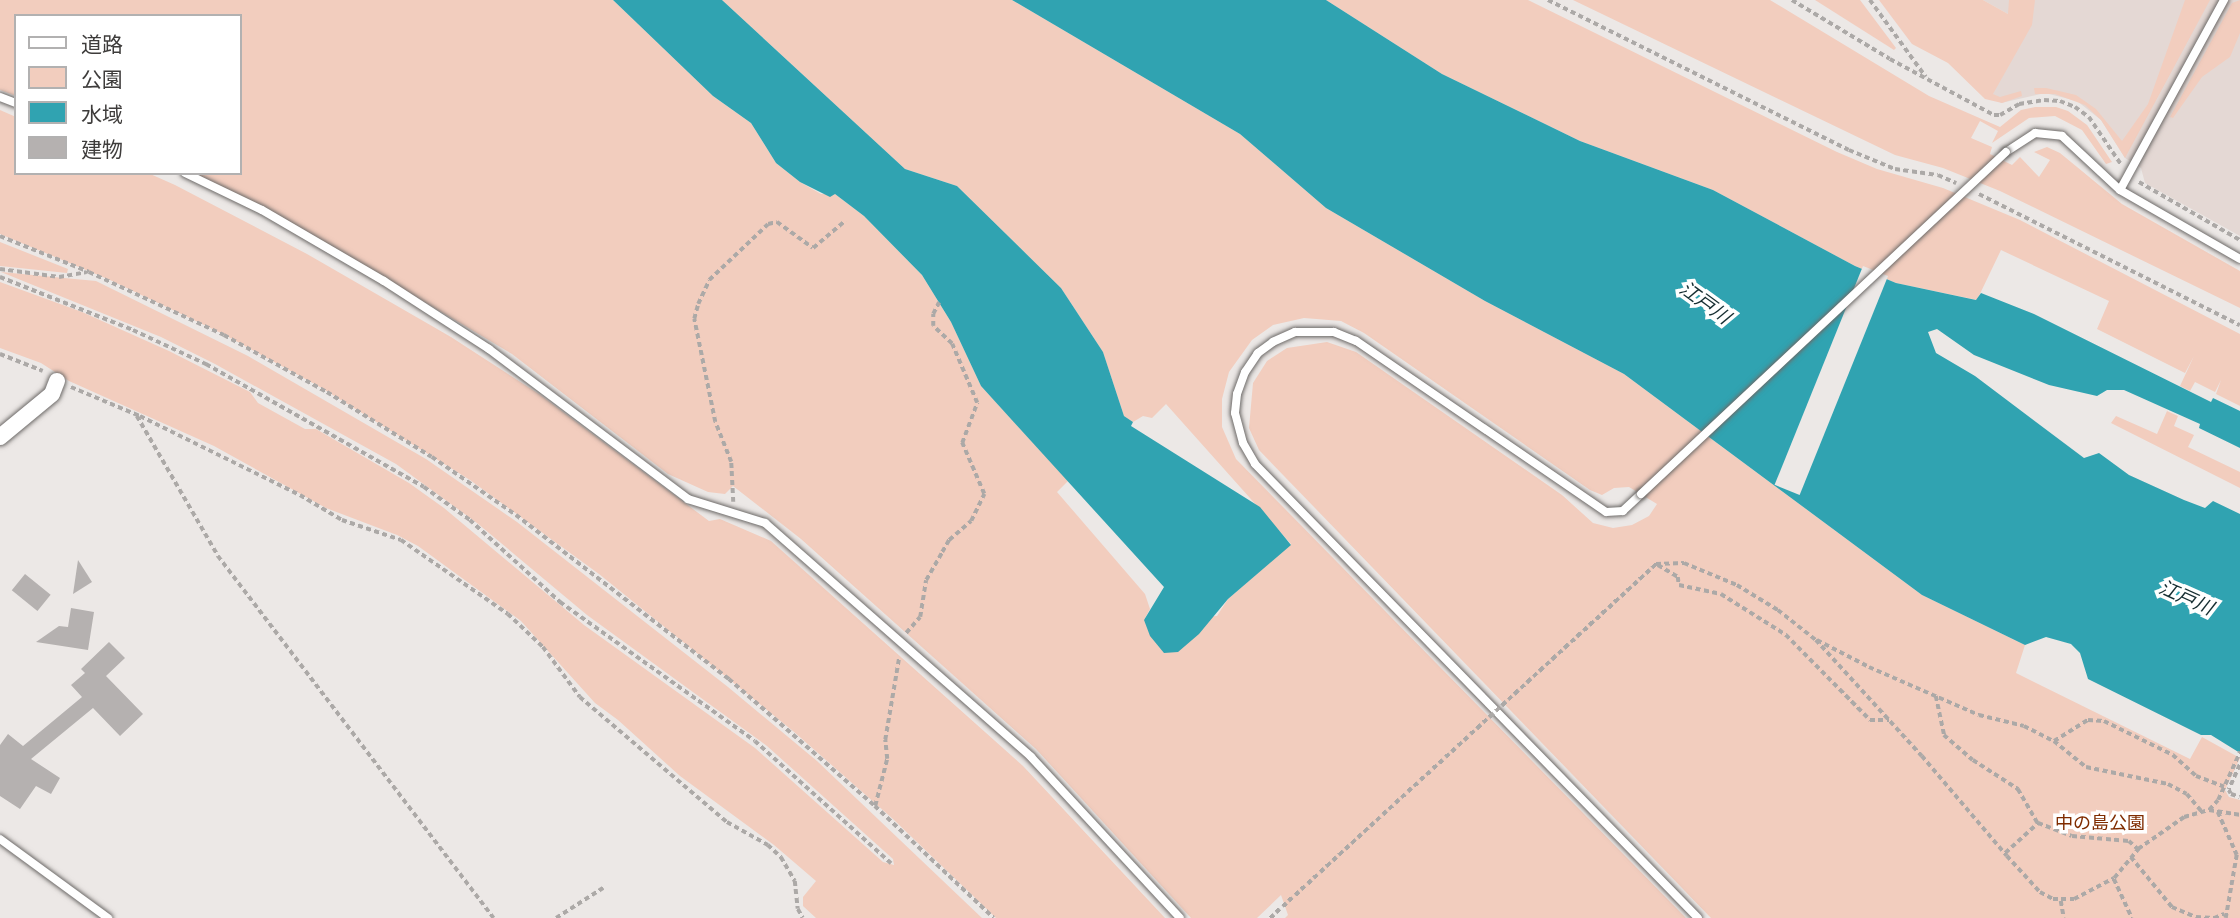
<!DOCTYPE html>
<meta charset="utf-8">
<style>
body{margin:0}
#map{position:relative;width:2240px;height:918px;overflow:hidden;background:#ece8e6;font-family:"Open Sans","Noto Sans JP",sans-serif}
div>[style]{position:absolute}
.built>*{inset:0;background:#e4d8d4}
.green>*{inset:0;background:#f2cdbe}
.water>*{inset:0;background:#30a3b1}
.pier>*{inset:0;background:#ece8e6;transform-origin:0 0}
.building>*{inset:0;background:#b5b1b0;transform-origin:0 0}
.path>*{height:3.5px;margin-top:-1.75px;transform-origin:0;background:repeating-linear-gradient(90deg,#aca9a7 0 5px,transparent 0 8.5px)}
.roads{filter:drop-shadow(0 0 2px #6d6a68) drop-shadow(0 0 2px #6d6a68)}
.service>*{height:8px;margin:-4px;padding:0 4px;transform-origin:4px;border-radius:4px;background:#fff}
.minor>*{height:16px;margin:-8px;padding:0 8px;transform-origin:8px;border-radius:8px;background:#fff}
.path-bridge>*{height:3.5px;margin-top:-1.75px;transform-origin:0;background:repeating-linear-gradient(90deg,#aca9a7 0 5px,transparent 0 8.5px)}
.bridges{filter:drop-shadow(0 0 2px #6d6a68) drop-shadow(0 0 2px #6d6a68)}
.service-bridge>*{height:8px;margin:-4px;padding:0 4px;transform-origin:4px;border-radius:4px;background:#fff}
span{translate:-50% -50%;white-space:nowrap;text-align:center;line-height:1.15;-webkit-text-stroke:7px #fff;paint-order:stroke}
.park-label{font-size:18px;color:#7f2c00}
.water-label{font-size:19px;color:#152d31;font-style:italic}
.legend{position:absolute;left:14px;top:14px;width:228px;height:161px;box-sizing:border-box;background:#fff;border:2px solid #b2b1b1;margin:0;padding:9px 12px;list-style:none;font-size:21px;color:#3e3c3b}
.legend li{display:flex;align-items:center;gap:14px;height:35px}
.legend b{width:35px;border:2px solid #b2b1b1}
</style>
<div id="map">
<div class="built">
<i style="clip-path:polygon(1983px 0,2240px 0,2240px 236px,2145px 183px,2141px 168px,2125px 158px,2101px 120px,2077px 101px,2045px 93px,2001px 103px,1993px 94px,2008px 14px)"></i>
</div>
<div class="green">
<i style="clip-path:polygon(0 0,613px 0,713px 96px,751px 123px,776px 163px,800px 182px,821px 194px,835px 194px,864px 216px,922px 275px,951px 322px,981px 386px,1068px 481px,1057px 492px,1145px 594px,1150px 609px,1144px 620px,1217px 616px,1228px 599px,1291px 544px,1166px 404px,1152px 418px,1143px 416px,1133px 422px,1124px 416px,1103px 352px,1061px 288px,957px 186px,905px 169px,722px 0,1012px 0,1240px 134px,1326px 208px,1485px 301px,1624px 374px,1922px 595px,2025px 645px,2016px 673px,2190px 759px,2202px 737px,2240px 758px,2225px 790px,2229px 797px,2240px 800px,2240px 918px,1711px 918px,1259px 450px,1249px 428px,1253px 383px,1267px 361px,1287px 348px,1327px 342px,1356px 352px,1562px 495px,1593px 523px,1613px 528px,1632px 525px,1649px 516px,1657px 504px,1629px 487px,1614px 488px,1602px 495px,1590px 490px,1364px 333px,1341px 321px,1304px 318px,1273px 325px,1252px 340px,1229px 372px,1222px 399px,1222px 427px,1236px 459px,1686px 918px,1285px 918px,1288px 915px,1281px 895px,1257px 918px,1191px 918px,1036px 749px,801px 539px,733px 486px,725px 494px,708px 492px,668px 474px,512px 354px,298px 227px,195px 173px,240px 173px,240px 16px,16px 16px,16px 96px,0 90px)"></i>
<i style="clip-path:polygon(1326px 0,1528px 0,1837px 152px,1877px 169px,1943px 188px,2020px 220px,2240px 334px,2240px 406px,2216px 394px,2221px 380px,2215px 392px,2195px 382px,2190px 391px,2180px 386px,2194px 356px,2185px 373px,2097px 329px,2109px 301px,2001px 250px,1977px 300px,1896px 283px,1855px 266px,1713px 190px,1580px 141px,1442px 74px)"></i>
<i style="clip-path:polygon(1573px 0,1770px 0,1929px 96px,2000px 127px,2021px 110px,2035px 107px,2056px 107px,2068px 111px,2087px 125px,2112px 162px,2106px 164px,2082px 130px,2055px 116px,2029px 118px,1992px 143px,1998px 131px,1980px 121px,1971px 138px,1992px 147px,1990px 154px,2012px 165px,2020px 157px,2039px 177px,2050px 160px,2034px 152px,2047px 147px,2060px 153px,2122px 204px,2240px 271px,2240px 308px,2000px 191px,1943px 168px,1895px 155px)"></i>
<i style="clip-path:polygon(1815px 0,1860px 0,1896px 48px,1894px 50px)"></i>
<i style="clip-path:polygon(1879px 0,1983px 0,2008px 14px,2009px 0,2035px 0,2032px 25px,1993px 94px,2000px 97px,2021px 91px,2022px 96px,2002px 103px,1985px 99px,1948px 63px,1912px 44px)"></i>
<i style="clip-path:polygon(2185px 0,2210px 0,2125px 158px,2101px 120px,2085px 105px,2055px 94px,2035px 94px,2034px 88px,2046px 88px,2076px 95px,2096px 109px,2122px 141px,2148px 104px)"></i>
<i style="clip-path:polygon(2240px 0,2240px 33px,2230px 57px,2202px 77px,2173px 118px,2170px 117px,2232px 3px)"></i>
<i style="clip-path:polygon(0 110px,16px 117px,16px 173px,148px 173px,175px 185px,307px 254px,451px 337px,539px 394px,709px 521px,720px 519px,771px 541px,1023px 766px,1165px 918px,996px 918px,893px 819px,793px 731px,599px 574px,470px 480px,320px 387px,223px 334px,110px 280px,0 234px)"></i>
<i style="clip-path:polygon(0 242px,68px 269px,67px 273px,0 266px)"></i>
<i style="clip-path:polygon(1px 272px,96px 281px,248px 356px,426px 459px,517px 522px,728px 687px,817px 761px,982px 918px,816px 918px,803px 906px,803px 897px,816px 881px,774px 845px,680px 776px,618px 720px,595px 703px,521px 621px,418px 546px,397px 535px,326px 508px,214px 446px,69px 381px,41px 363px,0 348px,0 282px,82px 312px,169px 351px,250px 392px,258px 403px,305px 429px,316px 429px,409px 483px,444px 508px,584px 625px,755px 748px,883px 862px,894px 865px,893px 859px,767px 746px,587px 615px,477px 523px,396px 464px,215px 364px,161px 337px)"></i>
<i style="clip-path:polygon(2167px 411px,2178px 416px,2174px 426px,2194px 435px,2188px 447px,2240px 472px,2240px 488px,2111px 423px,2116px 416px,2157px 434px)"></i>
</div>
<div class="water">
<i style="clip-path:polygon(613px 0,722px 0,905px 169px,957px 186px,1061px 288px,1103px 352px,1124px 416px,1133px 422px,1131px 426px,1260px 507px,1291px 545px,1228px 599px,1199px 634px,1178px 652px,1164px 653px,1150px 636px,1144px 620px,1164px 587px,981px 386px,951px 322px,922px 275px,864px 216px,835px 194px,830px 197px,800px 182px,776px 163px,751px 123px,713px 96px)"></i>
<i style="clip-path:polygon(1012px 0,1326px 0,1442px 74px,1580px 141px,1713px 190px,1855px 266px,1896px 283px,1976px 300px,1981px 293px,2034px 314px,2211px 402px,2213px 398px,2240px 411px,2240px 448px,2199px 428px,2200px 424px,2124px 390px,2107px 390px,2097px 396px,2049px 385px,1974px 355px,1937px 329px,1928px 332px,1936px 353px,1975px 376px,2084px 458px,2099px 453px,2129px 475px,2184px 500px,2205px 508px,2213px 501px,2240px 514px,2240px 753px,2211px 735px,2201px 735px,2088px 679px,2080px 653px,2071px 644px,2046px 637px,2025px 645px,1922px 595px,1624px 374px,1485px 301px,1326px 208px,1240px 134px)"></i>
</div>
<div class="pier">
<i style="left:1863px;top:266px;width:27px;height:236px;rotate:22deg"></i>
</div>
<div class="building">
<i style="clip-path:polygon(78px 560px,92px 582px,73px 594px)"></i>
<i style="left:25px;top:574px;width:33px;height:21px;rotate:39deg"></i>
<i style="clip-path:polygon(71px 608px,94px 612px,88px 650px,36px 642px,59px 626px,68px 627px)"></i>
<i style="clip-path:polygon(109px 642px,125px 658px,106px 676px,143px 714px,120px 736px,93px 708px,31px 759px,60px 778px,51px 794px,36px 786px,20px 809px,0 796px,0 745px,8px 734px,23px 746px,82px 697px,71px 685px,85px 673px,81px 669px)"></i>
</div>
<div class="path">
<i style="left:1548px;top:0;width:336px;rotate:26.5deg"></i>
<i style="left:1849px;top:150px;width:50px;rotate:22.4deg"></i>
<i style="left:1895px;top:169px;width:43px;rotate:7.9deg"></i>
<i style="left:1938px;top:175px;width:20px;rotate:24deg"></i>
<i style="left:1792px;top:0;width:114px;rotate:31deg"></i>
<i style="left:1890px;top:59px;width:118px;rotate:28.3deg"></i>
<i style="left:1994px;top:115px;width:6px"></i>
<i style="left:2000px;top:115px;width:22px;rotate:-30deg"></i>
<i style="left:2019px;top:104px;width:25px;rotate:-9deg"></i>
<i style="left:2044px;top:100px;width:16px;rotate:4deg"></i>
<i style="left:2060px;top:101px;width:16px;rotate:22deg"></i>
<i style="left:2075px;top:107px;width:17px;rotate:36deg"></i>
<i style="left:2089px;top:117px;width:57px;rotate:55.8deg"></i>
<i style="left:1870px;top:0;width:95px;rotate:54deg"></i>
<i style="left:2139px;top:182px;width:116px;rotate:29.9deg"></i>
<i style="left:1979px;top:194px;width:292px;rotate:26.7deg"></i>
<i style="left:0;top:236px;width:96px;rotate:22deg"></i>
<i style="left:89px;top:272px;width:149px;rotate:25deg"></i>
<i style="left:224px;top:335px;width:118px;rotate:29deg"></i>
<i style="left:327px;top:392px;width:123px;rotate:31.8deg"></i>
<i style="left:432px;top:457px;width:102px;rotate:34.6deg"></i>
<i style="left:516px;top:515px;width:269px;rotate:37.6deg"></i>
<i style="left:729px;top:679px;width:194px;rotate:41deg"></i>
<i style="left:875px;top:806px;width:163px;rotate:43.3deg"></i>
<i style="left:0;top:269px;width:60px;rotate:7.7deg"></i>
<i style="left:59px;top:277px;width:28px;rotate:-10deg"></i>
<i style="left:0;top:277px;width:143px;rotate:21.7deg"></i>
<i style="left:133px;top:330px;width:81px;rotate:25deg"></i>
<i style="left:206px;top:364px;width:250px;rotate:29.4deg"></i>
<i style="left:424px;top:487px;width:57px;rotate:35.7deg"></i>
<i style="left:470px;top:520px;width:122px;rotate:42.3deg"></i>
<i style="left:560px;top:602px;width:239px;rotate:35.5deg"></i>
<i style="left:755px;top:741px;width:183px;rotate:41.9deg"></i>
<i style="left:0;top:354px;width:46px;rotate:21.6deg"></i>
<i style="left:71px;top:387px;width:75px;rotate:22.8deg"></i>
<i style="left:140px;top:416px;width:178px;rotate:26.3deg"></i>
<i style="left:300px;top:495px;width:49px;rotate:30.8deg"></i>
<i style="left:342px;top:520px;width:62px;rotate:18.7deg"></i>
<i style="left:401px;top:540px;width:130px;rotate:34.7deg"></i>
<i style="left:508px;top:614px;width:48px;rotate:43.3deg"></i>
<i style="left:543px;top:647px;width:62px;rotate:53.5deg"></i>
<i style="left:580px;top:697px;width:193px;rotate:40.4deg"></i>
<i style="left:727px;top:822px;width:47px;rotate:29.3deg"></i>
<i style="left:768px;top:845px;width:18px;rotate:43deg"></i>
<i style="left:781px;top:857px;width:28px;rotate:60deg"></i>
<i style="left:795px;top:881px;width:28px;rotate:84deg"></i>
<i style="left:798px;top:909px;width:10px;rotate:61deg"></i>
<i style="left:137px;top:416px;width:162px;rotate:59.9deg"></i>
<i style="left:218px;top:556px;width:455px;rotate:52.7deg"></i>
<i style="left:733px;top:502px;width:40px;rotate:-92.9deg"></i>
<i style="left:731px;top:462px;width:43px;rotate:-111.8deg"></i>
<i style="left:715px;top:422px;width:105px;rotate:-101.5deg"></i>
<i style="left:694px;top:319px;width:16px;rotate:-75deg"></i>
<i style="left:698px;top:304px;width:26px;rotate:-65deg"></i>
<i style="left:709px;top:280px;width:81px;rotate:-43.5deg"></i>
<i style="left:768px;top:224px;width:9px;rotate:-13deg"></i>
<i style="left:777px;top:222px;width:44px;rotate:35.8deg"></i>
<i style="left:813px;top:248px;width:42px;rotate:-40.2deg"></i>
<i style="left:1656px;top:564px;width:28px;rotate:-2deg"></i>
<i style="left:1684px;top:563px;width:57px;rotate:22.5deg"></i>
<i style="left:1737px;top:585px;width:48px;rotate:31.4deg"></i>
<i style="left:1778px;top:610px;width:48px;rotate:38.3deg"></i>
<i style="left:1816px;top:640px;width:157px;rotate:47.6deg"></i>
<i style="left:1922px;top:756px;width:131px;rotate:49.6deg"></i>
<i style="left:2007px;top:856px;width:49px;rotate:47.5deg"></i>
<i style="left:2040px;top:892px;width:15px;rotate:28deg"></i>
<i style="left:2053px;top:899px;width:21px"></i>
<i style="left:2074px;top:899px;width:45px;rotate:-27.7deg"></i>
<i style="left:2114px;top:878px;width:38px;rotate:-50deg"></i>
<i style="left:2138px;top:849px;width:56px;rotate:-34.8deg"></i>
<i style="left:2184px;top:817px;width:26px;rotate:-16deg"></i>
<i style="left:2209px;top:810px;width:31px;rotate:9deg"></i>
<i style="left:1658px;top:565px;width:23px;rotate:31deg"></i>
<i style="left:1678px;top:577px;width:8px;rotate:83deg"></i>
<i style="left:1679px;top:585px;width:43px;rotate:12.1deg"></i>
<i style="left:1721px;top:594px;width:77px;rotate:32.2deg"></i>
<i style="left:1786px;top:635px;width:120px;rotate:45.3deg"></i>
<i style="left:1870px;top:720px;width:19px"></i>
<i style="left:906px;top:633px;width:21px;rotate:-49deg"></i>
<i style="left:920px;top:617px;width:37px;rotate:-81deg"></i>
<i style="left:926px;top:580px;width:32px;rotate:-60deg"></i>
<i style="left:942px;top:552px;width:14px;rotate:-60deg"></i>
<i style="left:949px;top:540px;width:29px;rotate:-41deg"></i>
<i style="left:971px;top:521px;width:30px;rotate:-64deg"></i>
<i style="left:984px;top:494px;width:56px;rotate:-113.3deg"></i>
<i style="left:962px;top:443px;width:43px;rotate:-69.4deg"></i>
<i style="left:977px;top:403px;width:64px;rotate:-113deg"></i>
<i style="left:952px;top:344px;width:26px;rotate:-137deg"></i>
<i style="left:933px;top:326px;width:12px;rotate:-90deg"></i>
<i style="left:933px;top:314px;width:13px;rotate:-63deg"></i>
<i style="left:1817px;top:640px;width:59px;rotate:27.4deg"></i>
<i style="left:1869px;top:667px;width:120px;rotate:23.6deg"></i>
<i style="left:1979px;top:715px;width:46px;rotate:13.7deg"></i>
<i style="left:2024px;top:726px;width:34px;rotate:27deg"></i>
<i style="left:2054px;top:741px;width:41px;rotate:39.1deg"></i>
<i style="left:2086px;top:767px;width:84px;rotate:11.7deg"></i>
<i style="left:2168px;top:784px;width:21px;rotate:28deg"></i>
<i style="left:2187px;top:794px;width:23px;rotate:50deg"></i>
<i style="left:1936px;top:696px;width:40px;rotate:78deg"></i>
<i style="left:1944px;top:735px;width:38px;rotate:41deg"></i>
<i style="left:1973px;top:760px;width:54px;rotate:32.8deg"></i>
<i style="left:2018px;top:789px;width:39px;rotate:60deg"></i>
<i style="left:2038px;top:823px;width:36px;rotate:21deg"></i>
<i style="left:2072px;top:836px;width:57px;rotate:5deg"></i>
<i style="left:2129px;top:841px;width:12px;rotate:42deg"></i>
<i style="left:2054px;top:741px;width:40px;rotate:-32deg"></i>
<i style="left:2088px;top:720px;width:16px;rotate:4deg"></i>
<i style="left:2104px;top:721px;width:77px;rotate:26.2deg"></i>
<i style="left:2173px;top:755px;width:31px;rotate:42deg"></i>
<i style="left:2196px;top:776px;width:30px;rotate:21deg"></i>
<i style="left:2240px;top:765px;width:27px;rotate:114deg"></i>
<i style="left:2229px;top:790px;width:4px;rotate:63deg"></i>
<i style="left:2231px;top:794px;width:9px;rotate:18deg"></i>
<i style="left:875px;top:806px;width:49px;rotate:-75.7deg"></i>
<i style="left:887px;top:759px;width:19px;rotate:-96deg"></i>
<i style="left:885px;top:740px;width:84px;rotate:-80.4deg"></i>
<i style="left:2209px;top:810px;width:13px;rotate:-48deg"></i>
<i style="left:2218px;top:800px;width:53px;rotate:-65.4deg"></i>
<i style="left:2218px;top:812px;width:47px;rotate:66.2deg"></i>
<i style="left:2237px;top:855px;width:64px;rotate:99.9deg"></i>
<i style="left:2005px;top:853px;width:45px;rotate:-42.3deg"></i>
<i style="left:2131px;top:857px;width:65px;rotate:50.6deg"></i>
<i style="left:2172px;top:907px;width:26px;rotate:23deg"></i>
<i style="left:2196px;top:917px;width:18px;rotate:3deg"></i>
<i style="left:2214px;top:918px;width:11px;rotate:-22deg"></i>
<i style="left:2114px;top:879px;width:43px;rotate:65.2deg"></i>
<i style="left:2061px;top:901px;width:17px;rotate:80deg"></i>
<i style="left:556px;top:918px;width:56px;rotate:-32.6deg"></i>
</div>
<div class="roads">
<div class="service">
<i style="left:0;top:97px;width:17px;rotate:21deg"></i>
<i style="left:2006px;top:152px;width:35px;rotate:-33deg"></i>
<i style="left:2035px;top:133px;width:27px;rotate:6deg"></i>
<i style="left:2062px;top:136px;width:79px;rotate:43deg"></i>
<i style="left:2120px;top:190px;width:138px;rotate:29.9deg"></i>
<i style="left:185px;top:173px;width:85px;rotate:25.7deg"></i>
<i style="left:262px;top:210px;width:141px;rotate:30.2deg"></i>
<i style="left:384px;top:281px;width:125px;rotate:32.9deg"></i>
<i style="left:489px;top:349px;width:249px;rotate:37deg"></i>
<i style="left:688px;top:499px;width:81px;rotate:17.3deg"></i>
<i style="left:765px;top:523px;width:354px;rotate:41.3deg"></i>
<i style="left:1031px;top:757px;width:219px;rotate:47.2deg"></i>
<i style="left:2120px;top:190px;width:217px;rotate:-61.3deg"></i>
<i style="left:1641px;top:494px;width:25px;rotate:137deg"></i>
<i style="left:1623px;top:511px;width:17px;rotate:177deg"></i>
<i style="left:1606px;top:512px;width:303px;rotate:-145.6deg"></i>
<i style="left:1356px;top:341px;width:24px;rotate:-158deg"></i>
<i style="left:1334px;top:332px;width:39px;rotate:180deg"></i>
<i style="left:1295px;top:332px;width:24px;rotate:156deg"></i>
<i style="left:1273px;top:342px;width:19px;rotate:144deg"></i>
<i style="left:1258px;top:353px;width:23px;rotate:124deg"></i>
<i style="left:1245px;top:372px;width:23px;rotate:110deg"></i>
<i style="left:1237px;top:394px;width:19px;rotate:96deg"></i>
<i style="left:1235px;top:413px;width:31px;rotate:75deg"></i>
<i style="left:1243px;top:443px;width:24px;rotate:60deg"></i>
<i style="left:1255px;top:464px;width:634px;rotate:45.7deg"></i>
<i style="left:0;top:839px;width:134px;rotate:36.2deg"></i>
</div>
<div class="minor">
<i style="left:0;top:437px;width:67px;rotate:-39.6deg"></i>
<i style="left:52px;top:394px;width:14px;rotate:-69deg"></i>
</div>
</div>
<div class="path-bridge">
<i style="left:1270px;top:918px;width:524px;rotate:-42.52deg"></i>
</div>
<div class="bridges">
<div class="service-bridge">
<i style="left:1641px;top:494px;width:500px;rotate:-43.14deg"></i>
</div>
</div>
<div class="park-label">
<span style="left:2100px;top:822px">中の島公園</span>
</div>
<div class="water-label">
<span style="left:1705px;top:303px;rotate:36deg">江戸川</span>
<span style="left:2186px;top:598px;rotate:24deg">江戸川</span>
</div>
<ul class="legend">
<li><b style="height:9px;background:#fff"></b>道路</li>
<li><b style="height:19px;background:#f2cdbe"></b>公園</li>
<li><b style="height:19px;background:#30a3b1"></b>水域</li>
<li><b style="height:19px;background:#b5b1b0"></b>建物</li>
</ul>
</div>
